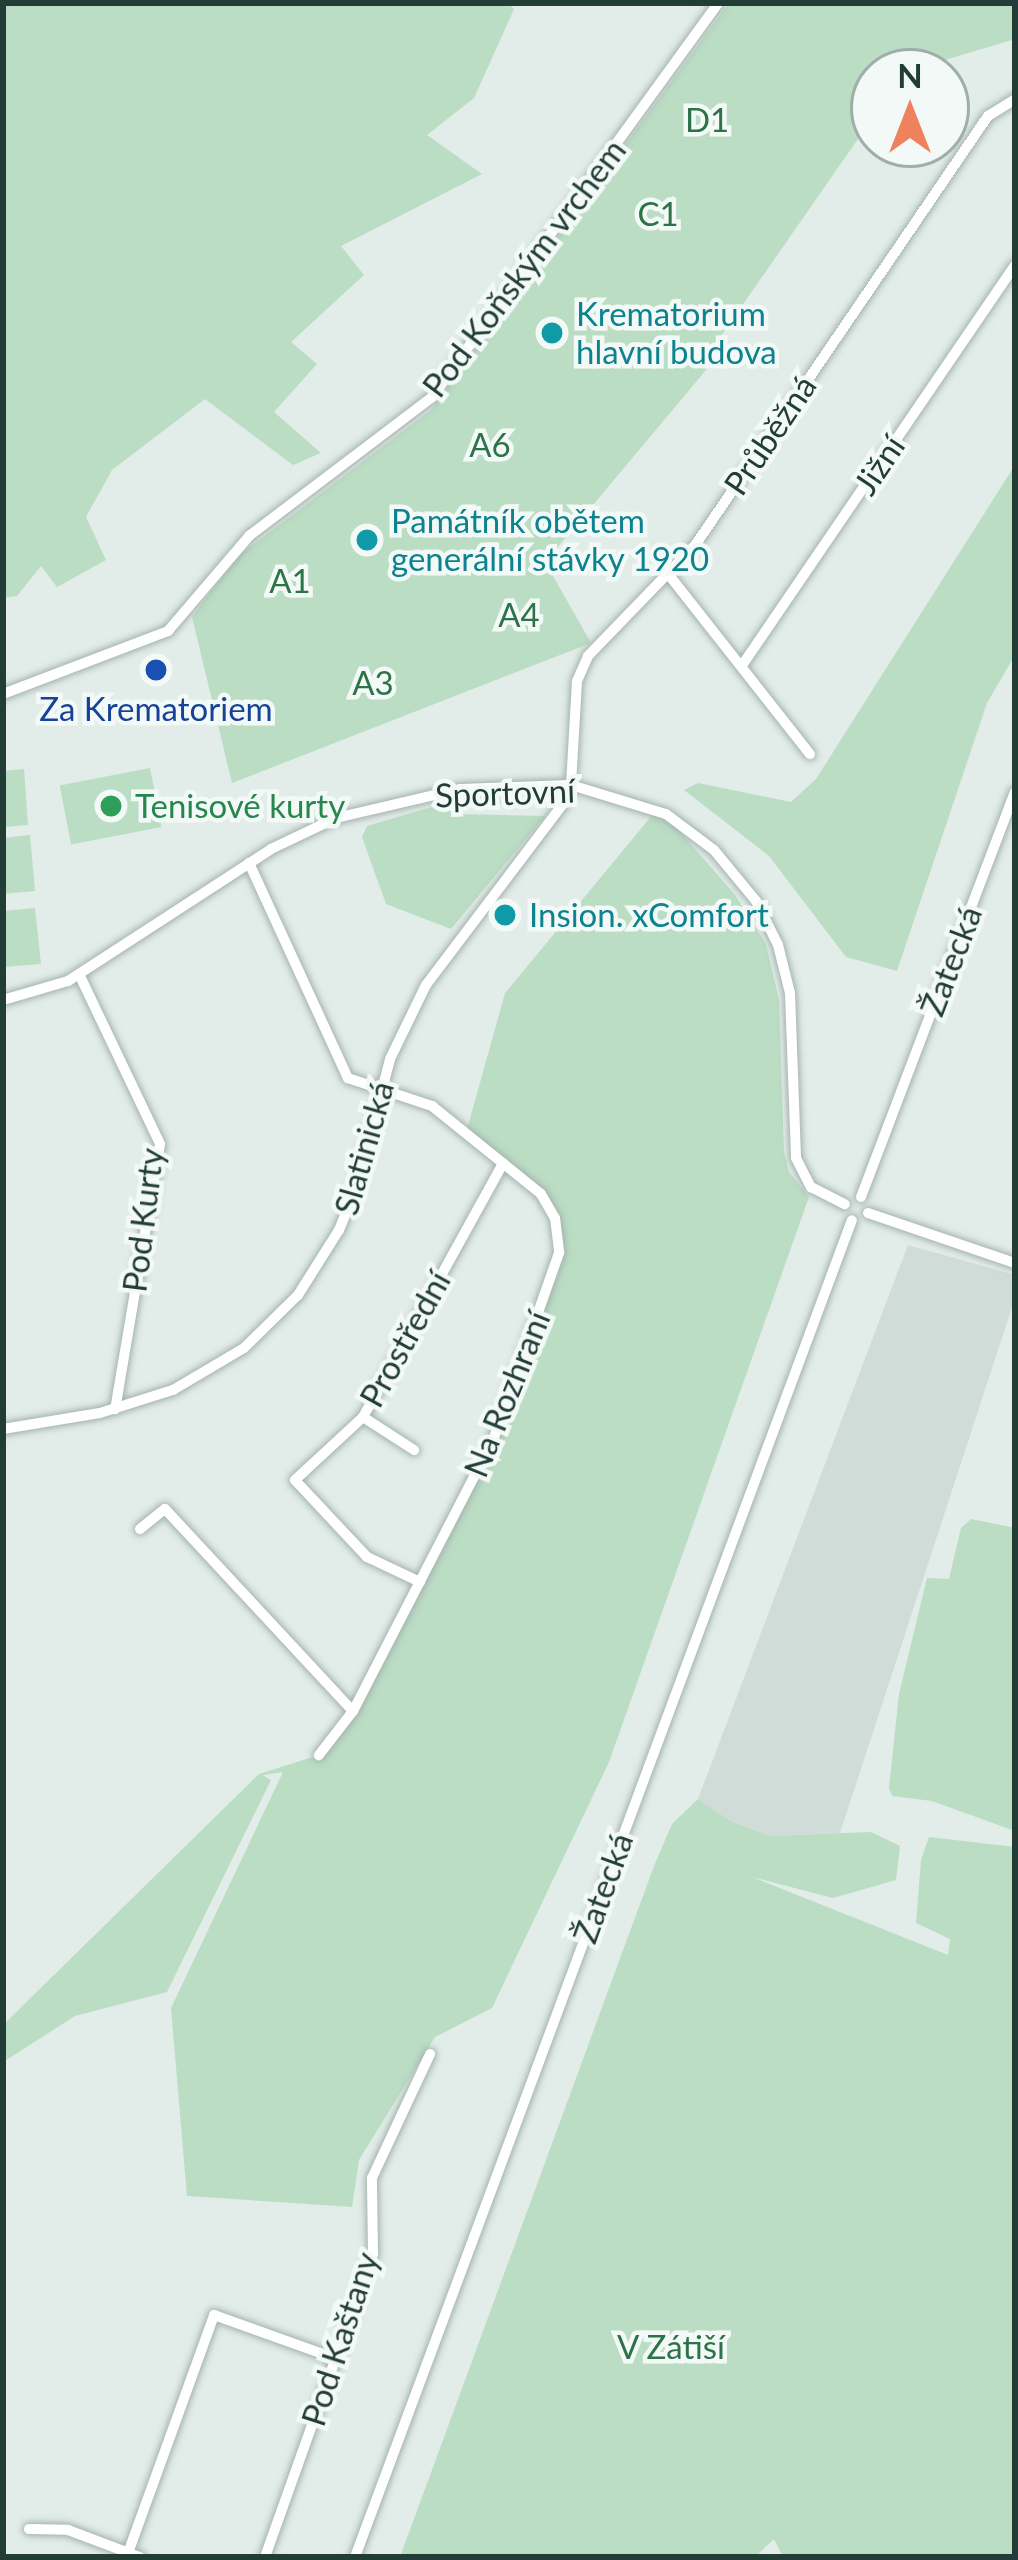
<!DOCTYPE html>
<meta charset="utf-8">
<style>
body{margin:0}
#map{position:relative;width:1018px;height:2560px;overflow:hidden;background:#e2ece8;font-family:Lato,sans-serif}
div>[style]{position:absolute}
.built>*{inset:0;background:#d0dcd7}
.green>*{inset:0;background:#bbddc4;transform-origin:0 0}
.roads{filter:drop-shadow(0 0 3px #a5b4af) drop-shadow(0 0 3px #a5b4af)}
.minor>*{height:10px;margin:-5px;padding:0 5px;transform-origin:5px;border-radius:5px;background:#fff}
.dots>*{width:33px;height:33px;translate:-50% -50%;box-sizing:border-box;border:6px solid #f3f9f6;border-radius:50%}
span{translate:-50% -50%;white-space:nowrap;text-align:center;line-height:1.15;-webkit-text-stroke:9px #f3f9f6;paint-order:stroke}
.park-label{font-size:33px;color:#2d7348}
.street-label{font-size:33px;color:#223d36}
.culture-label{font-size:33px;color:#0d838f}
.left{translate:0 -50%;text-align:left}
.transit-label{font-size:33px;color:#164399}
.leisure-label{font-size:33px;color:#27864d}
.frame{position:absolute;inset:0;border:6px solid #223d36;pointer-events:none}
.north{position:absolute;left:850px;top:48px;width:120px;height:120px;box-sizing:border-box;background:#f3f9f6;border:3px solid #9faea9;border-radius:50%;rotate:0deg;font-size:33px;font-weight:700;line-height:48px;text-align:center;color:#223d36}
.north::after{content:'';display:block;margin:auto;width:42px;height:54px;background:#ef815d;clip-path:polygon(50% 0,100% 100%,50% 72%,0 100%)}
</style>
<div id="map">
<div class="built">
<i style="clip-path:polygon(908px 1245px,1015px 1275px,1015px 1298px,840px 1833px,770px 1836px,731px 1821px,698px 1799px)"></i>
</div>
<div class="green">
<i style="clip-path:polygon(3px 3px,507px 3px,514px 9px,474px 98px,427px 135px,482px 174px,341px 246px,364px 275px,291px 342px,317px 364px,274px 412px,321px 453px,293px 465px,205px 399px,112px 470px,86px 517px,106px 560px,57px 587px,41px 566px,17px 596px,3px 598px)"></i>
<i style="clip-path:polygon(729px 3px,1015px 3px,1015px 39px,935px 63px,919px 51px,905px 72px,874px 72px,874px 116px,716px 343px,717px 357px,551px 555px,548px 567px,591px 643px,232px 783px,192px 617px,237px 557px,431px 410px)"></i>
<i style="clip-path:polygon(1015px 465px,1015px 655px,987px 703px,897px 971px,846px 957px,769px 856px,684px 790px,698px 783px,791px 802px,816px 779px)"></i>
<i style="left:150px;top:768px;width:60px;height:92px;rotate:79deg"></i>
<i style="clip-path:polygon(24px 769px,28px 825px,3px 827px,3px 771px)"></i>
<i style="clip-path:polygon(540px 795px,546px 800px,461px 807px,459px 814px,545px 816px,451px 929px,386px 904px,362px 837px,367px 826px,455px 800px)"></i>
<i style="clip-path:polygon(654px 813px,676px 827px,735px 895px,766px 944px,779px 1000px,784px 1152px,789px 1172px,809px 1197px,609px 1762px,492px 2008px,435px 2037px,359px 2160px,352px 2207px,187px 2196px,171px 2008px,283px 1772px,263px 1775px,271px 1780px,167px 1992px,75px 2016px,3px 2062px,3px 2025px,259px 1774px,319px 1755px,354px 1711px,494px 1438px,557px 1266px,555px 1223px,537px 1191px,466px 1133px,505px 993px)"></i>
<i style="clip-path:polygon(30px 835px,35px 891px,3px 894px,3px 838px)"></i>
<i style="clip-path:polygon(35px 908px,41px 964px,3px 967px,3px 911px)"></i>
<i style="clip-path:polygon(971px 1519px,1015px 1528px,1015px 1831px,932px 1801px,892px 1796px,889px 1788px,899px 1694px,927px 1578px,949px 1579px,961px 1528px)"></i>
<i style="clip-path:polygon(698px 1799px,731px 1821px,770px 1836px,871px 1832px,900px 1846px,896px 1880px,833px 1898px,752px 1877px,948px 1955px,950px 1939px,916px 1923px,921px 1860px,929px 1837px,1015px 1847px,1015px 2557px,783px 2557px,774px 2539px,755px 2557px,400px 2557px,654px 1866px,672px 1824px)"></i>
</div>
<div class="roads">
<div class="minor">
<i style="left:669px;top:575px;width:228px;rotate:51.8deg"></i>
<i style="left:743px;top:664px;width:482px;rotate:-55.7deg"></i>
<i style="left:3px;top:694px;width:177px;rotate:-20.9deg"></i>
<i style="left:168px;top:631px;width:125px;rotate:-49.5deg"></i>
<i style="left:249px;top:536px;width:230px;rotate:-37.2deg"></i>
<i style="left:432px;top:397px;width:487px;rotate:-54deg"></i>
<i style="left:249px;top:863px;width:237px;rotate:65.3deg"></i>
<i style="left:348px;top:1078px;width:89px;rotate:18.4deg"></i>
<i style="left:432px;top:1106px;width:140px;rotate:38.9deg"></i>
<i style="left:541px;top:1194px;width:28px;rotate:60deg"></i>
<i style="left:555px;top:1218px;width:35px;rotate:83deg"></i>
<i style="left:559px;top:1253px;width:196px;rotate:109.4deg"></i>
<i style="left:494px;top:1438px;width:307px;rotate:117.3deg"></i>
<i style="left:353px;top:1711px;width:56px;rotate:127.7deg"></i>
<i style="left:79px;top:974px;width:188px;rotate:64.5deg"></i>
<i style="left:160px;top:1144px;width:269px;rotate:99.6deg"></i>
<i style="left:3px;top:1000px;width:68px;rotate:-16.3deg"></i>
<i style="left:68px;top:981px;width:242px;rotate:-33deg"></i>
<i style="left:271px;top:849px;width:72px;rotate:-25.5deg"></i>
<i style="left:336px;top:818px;width:128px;rotate:-13.1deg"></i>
<i style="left:461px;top:789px;width:110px;rotate:-2.1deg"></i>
<i style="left:571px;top:785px;width:99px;rotate:17deg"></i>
<i style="left:666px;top:814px;width:60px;rotate:36.9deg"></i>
<i style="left:714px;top:850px;width:66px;rotate:50.5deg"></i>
<i style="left:756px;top:901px;width:49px;rotate:63.4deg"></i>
<i style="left:778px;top:945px;width:49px;rotate:76deg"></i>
<i style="left:790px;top:993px;width:165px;rotate:87.9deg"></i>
<i style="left:796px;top:1158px;width:33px;rotate:63deg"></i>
<i style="left:811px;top:1187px;width:38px;rotate:27deg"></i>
<i style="left:861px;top:1197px;width:433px;rotate:-69.2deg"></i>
<i style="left:868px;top:1213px;width:155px;rotate:18.8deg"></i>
<i style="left:363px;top:1417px;width:61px;rotate:32.9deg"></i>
<i style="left:3px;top:1429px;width:98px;rotate:-9.4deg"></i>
<i style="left:100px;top:1413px;width:77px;rotate:-17.5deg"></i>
<i style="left:173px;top:1390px;width:82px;rotate:-30.6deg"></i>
<i style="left:244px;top:1348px;width:76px;rotate:-44.5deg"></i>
<i style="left:298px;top:1295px;width:77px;rotate:-57.8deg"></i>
<i style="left:339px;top:1230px;width:44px;rotate:-67.5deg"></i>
<i style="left:356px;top:1189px;width:134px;rotate:-75.3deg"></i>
<i style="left:390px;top:1059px;width:82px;rotate:-64.1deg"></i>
<i style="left:426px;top:985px;width:227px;rotate:-52.9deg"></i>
<i style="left:563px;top:804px;width:21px;rotate:-67deg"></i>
<i style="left:571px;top:785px;width:104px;rotate:-86.7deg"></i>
<i style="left:577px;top:681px;width:27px;rotate:-66deg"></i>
<i style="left:588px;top:656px;width:156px;rotate:-46deg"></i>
<i style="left:696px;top:544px;width:518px;rotate:-55.7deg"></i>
<i style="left:988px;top:116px;width:32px;rotate:-32deg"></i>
<i style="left:140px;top:1529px;width:32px;rotate:-39deg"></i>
<i style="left:165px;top:1509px;width:276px;rotate:47.1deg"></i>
<i style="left:420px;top:1582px;width:59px;rotate:-154.7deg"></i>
<i style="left:367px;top:1557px;width:105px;rotate:-133.1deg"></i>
<i style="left:295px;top:1480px;width:93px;rotate:-42.8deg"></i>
<i style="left:363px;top:1417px;width:290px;rotate:-61.1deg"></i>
<i style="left:29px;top:2529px;width:39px;rotate:1deg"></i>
<i style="left:68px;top:2530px;width:77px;rotate:20.6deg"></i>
<i style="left:128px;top:2553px;width:253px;rotate:-70.1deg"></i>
<i style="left:214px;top:2315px;width:131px;rotate:19.7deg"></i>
<i style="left:265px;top:2557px;width:322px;rotate:-70.4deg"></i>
<i style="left:373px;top:2254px;width:76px;rotate:-90.8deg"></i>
<i style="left:372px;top:2178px;width:137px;rotate:-64.9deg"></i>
<i style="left:355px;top:2557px;width:1426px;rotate:-69.61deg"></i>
</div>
</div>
<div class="dots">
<i style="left:552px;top:333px;background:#0f9aa8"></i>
<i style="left:367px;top:540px;background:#0f9aa8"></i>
<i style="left:156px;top:670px;background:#1a4fb4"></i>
<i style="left:111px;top:806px;background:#2e9e5b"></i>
<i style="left:505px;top:915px;background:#0f9aa8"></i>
</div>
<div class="park-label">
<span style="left:707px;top:120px">D1</span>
<span style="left:658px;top:214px">C1</span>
<span style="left:490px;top:445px">A6</span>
<span style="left:290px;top:581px">A1</span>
<span style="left:519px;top:615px">A4</span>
<span style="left:373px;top:683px">A3</span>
<span style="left:671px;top:2347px">V Zátiší</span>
</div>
<div class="street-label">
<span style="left:524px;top:268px;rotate:-53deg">Pod Koňským vrchem</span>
<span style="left:770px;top:435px;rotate:-56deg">Průběžná</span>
<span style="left:879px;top:465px;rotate:-56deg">Jižní</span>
<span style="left:505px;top:793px;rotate:-2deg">Sportovní</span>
<span style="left:951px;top:961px;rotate:-69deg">Žatecká</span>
<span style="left:364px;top:1148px;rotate:-74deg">Slatinická</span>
<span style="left:143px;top:1220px;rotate:-83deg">Pod Kurty</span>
<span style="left:405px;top:1339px;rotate:-61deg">Prostřední</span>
<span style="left:507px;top:1394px;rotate:-68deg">Na Rozhraní</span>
<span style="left:603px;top:1888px;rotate:-70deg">Žatecká</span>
<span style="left:340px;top:2339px;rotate:-72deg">Pod Kaštany</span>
</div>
<div class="culture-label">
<span class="left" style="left:576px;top:333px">Krematorium<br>hlavní budova</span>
<span class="left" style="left:391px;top:540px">Památník obětem<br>generální stávky 1920</span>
<span class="left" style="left:529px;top:915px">Insion. xComfort</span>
</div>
<div class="transit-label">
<span style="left:156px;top:709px">Za Krematoriem</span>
</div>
<div class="leisure-label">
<span class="left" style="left:135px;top:806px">Tenisové kurty</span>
</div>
<div class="frame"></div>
<div class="north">N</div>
</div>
